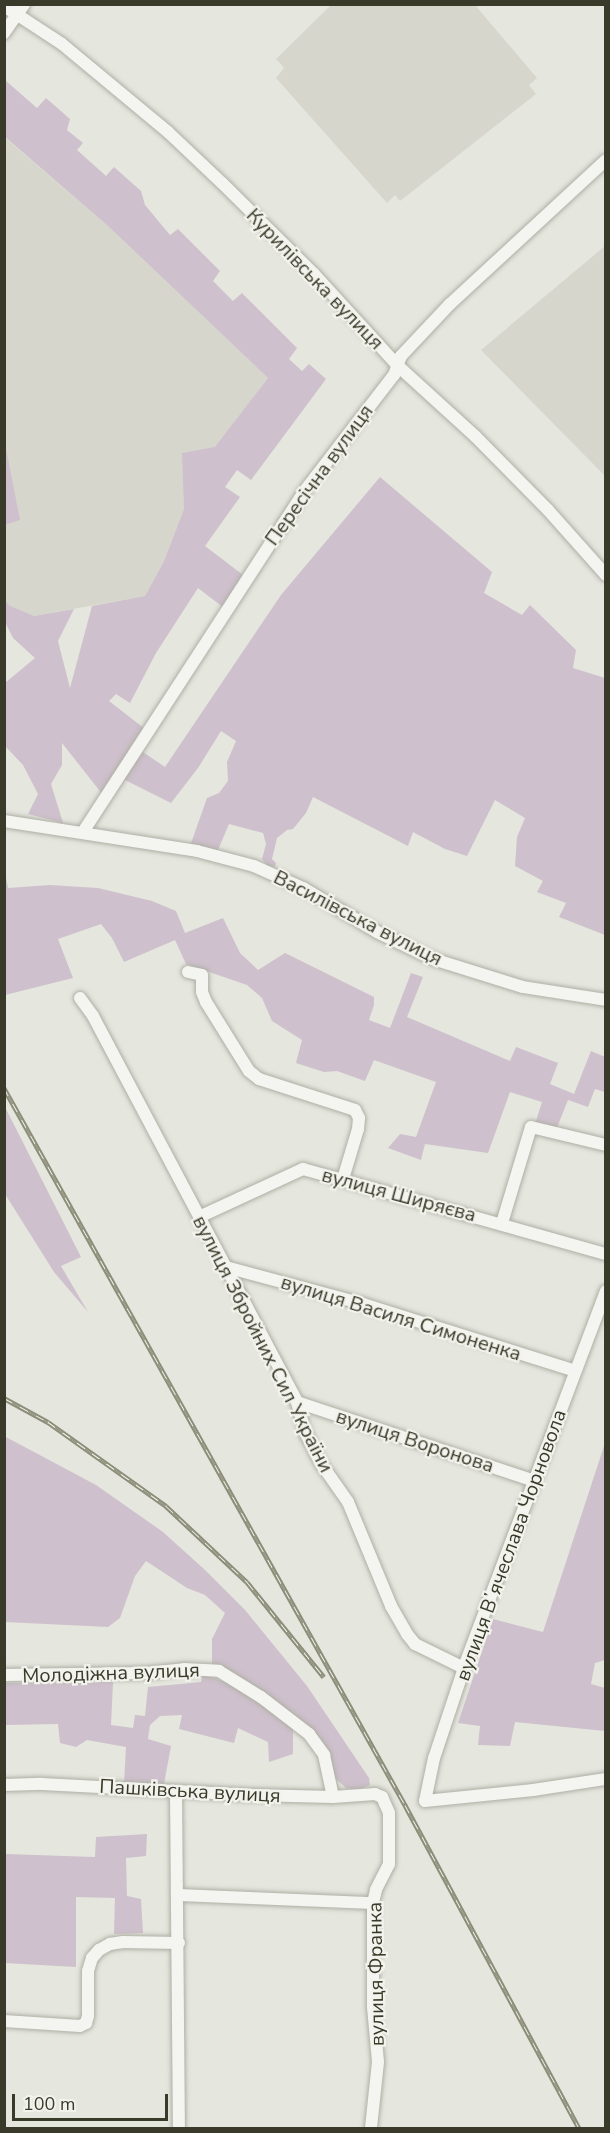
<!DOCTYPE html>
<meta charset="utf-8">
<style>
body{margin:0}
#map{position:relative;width:610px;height:2133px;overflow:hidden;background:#e5e6de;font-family:"Nunito Sans",sans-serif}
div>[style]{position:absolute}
.built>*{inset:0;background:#d6d6cc}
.green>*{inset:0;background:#cec0cc}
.roads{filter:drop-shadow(0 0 2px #aeafa4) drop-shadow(0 0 2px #aeafa4)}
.minor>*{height:12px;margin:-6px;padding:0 6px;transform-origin:6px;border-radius:6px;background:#f4f4f0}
.rail>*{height:5px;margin-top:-2.5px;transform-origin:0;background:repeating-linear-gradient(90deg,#f3f3ed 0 9px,#8c8d79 0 18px);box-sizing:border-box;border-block:2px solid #8c8d79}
span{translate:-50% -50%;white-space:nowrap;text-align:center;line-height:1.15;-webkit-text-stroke:4.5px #f3f3ed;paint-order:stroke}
.street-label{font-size:20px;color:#393a29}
.frame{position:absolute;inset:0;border:6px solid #393a29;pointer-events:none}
.scale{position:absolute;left:12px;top:2094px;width:156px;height:27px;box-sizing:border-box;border:3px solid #393a29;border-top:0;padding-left:8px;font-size:18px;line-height:21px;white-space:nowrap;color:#393a29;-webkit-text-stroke:4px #f3f3ed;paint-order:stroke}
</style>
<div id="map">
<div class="built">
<i style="clip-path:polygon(331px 5px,475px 5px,537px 78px,529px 85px,536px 94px,400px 201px,395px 195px,387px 203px,276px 78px,284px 68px,276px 59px)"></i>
<i style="clip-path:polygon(4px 137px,108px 226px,268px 378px,215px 448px,183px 453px,184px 509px,164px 561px,145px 596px,34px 616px,4px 610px)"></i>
<i style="clip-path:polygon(605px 246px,605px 476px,481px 350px)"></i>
</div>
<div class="green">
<i style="clip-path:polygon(5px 80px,37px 108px,46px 98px,70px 119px,67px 130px,83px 143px,77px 150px,106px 176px,114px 167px,141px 191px,145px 205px,170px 235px,178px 229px,220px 271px,213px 281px,233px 301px,242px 293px,297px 348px,289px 359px,302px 371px,309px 364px,326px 379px,251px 480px,237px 470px,225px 487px,240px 497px,205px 546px,247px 578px,228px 611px,198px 588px,156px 653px,130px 703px,116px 694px,109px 701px,145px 729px,103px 795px,62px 743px,62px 765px,51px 784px,63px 823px,28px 814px,38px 794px,23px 765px,5px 746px,5px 683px,35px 658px,13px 638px,5px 622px,4px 600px,10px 606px,34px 616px,74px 609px,58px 641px,70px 688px,92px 606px,145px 596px,164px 561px,184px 509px,182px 453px,215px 447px,268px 378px,108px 226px,5px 137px)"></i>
<i style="clip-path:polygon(5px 444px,20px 520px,5px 525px,4px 525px)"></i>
<i style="clip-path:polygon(380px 477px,492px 572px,484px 593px,522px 615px,530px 605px,576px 650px,573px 668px,605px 678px,605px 935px,559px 917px,566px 903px,537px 892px,543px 881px,515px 866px,517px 837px,525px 818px,495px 800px,467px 856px,445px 849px,413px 832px,408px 846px,313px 797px,306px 813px,293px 829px,287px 830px,277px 838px,272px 859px,276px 863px,275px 867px,268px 866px,262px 859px,266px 844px,263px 833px,229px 824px,218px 850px,190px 846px,207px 798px,219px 793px,228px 781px,227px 762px,236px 741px,221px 731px,198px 768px,171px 803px,123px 779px,143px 752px,165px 767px,281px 595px)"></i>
<i style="clip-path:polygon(4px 868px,8px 888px,50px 885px,98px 888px,152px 901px,176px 911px,185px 933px,223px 918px,240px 953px,258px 970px,285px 953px,374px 997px,374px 1005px,369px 1020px,390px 1028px,411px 973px,423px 977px,407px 1017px,510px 1061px,516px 1047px,558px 1063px,550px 1084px,574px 1094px,591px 1051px,605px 1057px,605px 1092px,595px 1089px,588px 1107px,568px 1100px,556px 1130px,535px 1124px,542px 1102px,510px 1092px,488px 1153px,425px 1144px,421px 1160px,388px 1148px,400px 1134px,416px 1137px,436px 1082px,374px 1060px,365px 1081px,337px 1071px,324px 1072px,296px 1063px,302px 1040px,272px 1021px,262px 998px,247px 985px,186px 964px,175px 940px,124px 962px,112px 938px,101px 924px,58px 939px,73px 978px,5px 995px)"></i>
<i style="clip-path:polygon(5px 1107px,81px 1257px,61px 1266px,88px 1312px,54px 1272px,5px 1194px)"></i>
<i style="clip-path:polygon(4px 1436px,96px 1485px,163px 1532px,205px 1570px,245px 1610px,307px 1686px,369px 1778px,370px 1785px,358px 1790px,346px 1788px,336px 1779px,325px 1748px,289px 1712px,247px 1681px,212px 1664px,212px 1639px,225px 1613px,205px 1595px,187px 1588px,146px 1561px,135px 1576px,120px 1618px,108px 1627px,5px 1622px)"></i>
<i style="clip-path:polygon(605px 1443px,605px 1660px,595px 1663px,591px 1684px,605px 1688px,605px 1731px,515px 1722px,510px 1746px,478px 1745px,480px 1726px,458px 1723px,493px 1619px,543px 1632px)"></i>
<i style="clip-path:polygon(203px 1676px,212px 1677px,237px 1687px,293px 1727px,293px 1754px,269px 1762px,268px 1742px,238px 1728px,234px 1743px,179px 1729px,182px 1715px,160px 1716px,150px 1725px,148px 1739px,171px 1746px,164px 1784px,124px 1784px,126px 1747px,87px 1740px,76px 1747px,60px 1743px,58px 1724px,5px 1725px,5px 1683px,113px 1682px,111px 1725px,133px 1728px,135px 1715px,145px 1716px,148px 1687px,201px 1682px)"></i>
<i style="clip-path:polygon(147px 1834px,146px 1856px,126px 1858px,127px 1896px,141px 1899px,143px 1933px,114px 1934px,115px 1898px,76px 1897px,76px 1967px,5px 1963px,5px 1854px,95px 1857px,96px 1837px)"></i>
</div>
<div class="roads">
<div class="minor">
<i style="left:4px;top:6px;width:69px;rotate:33.2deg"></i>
<i style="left:62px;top:44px;width:138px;rotate:39.7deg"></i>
<i style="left:168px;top:132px;width:74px;rotate:43.4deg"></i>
<i style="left:222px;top:183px;width:129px;rotate:44.7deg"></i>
<i style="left:314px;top:274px;width:123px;rotate:47.6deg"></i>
<i style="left:397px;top:365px;width:105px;rotate:42.3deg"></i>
<i style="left:475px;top:436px;width:104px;rotate:45.4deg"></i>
<i style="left:548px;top:510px;width:87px;rotate:48.3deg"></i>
<i style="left:4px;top:33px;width:35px;rotate:-55deg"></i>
<i style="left:4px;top:821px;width:195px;rotate:8.8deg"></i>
<i style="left:197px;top:851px;width:59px;rotate:14.7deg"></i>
<i style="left:254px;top:866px;width:54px;rotate:24.2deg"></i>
<i style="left:303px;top:888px;width:86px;rotate:30.7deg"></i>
<i style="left:377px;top:932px;width:62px;rotate:25.7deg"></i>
<i style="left:433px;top:959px;width:94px;rotate:17.3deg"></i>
<i style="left:523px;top:987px;width:84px;rotate:8.9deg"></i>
<i style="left:83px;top:832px;width:404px;rotate:-57deg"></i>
<i style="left:303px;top:493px;width:149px;rotate:-52.4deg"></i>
<i style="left:394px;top:375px;width:20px;rotate:-70deg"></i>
<i style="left:401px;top:356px;width:71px;rotate:-46.7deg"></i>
<i style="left:450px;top:304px;width:212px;rotate:-42.7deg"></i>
<i style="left:188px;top:972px;width:14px;rotate:12deg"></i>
<i style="left:202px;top:975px;width:17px;rotate:90deg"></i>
<i style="left:202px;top:992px;width:11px;rotate:68deg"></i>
<i style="left:206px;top:1002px;width:81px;rotate:58.1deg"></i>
<i style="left:249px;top:1071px;width:13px;rotate:39deg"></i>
<i style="left:259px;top:1079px;width:101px;rotate:17.9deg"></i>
<i style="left:355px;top:1110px;width:9px;rotate:63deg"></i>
<i style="left:359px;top:1118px;width:11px;rotate:95deg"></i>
<i style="left:358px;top:1129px;width:52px;rotate:106.7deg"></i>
<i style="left:80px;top:998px;width:22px;rotate:54deg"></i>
<i style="left:93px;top:1016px;width:437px;rotate:62.1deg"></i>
<i style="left:297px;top:1402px;width:31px;rotate:75deg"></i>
<i style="left:305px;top:1432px;width:37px;rotate:63deg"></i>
<i style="left:322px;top:1465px;width:45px;rotate:54.9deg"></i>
<i style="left:348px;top:1502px;width:113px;rotate:67.5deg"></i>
<i style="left:391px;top:1606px;width:32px;rotate:60deg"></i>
<i style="left:407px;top:1634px;width:13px;rotate:51deg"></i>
<i style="left:415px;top:1644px;width:55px;rotate:26.1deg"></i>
<i style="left:199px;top:1217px;width:115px;rotate:-24.8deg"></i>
<i style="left:303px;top:1169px;width:315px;rotate:15.7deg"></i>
<i style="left:502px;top:1223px;width:100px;rotate:-73.2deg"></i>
<i style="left:531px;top:1127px;width:77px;rotate:13.5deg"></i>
<i style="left:226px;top:1267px;width:142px;rotate:15.1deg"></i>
<i style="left:363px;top:1304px;width:222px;rotate:17.5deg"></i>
<i style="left:606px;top:1291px;width:397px;rotate:110.7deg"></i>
<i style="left:466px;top:1662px;width:101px;rotate:108.4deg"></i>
<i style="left:434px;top:1758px;width:44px;rotate:101.8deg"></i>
<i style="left:425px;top:1801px;width:109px;rotate:-5.8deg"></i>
<i style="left:533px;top:1790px;width:74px;rotate:-8.6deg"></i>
<i style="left:297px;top:1402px;width:250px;rotate:18.4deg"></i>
<i style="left:4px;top:1675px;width:143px;rotate:-0.8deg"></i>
<i style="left:147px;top:1673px;width:37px;rotate:-6deg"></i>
<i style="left:184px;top:1669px;width:35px;rotate:3deg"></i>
<i style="left:219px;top:1671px;width:49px;rotate:31.8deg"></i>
<i style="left:261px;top:1697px;width:61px;rotate:37.6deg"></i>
<i style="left:309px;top:1734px;width:26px;rotate:54deg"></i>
<i style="left:324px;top:1755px;width:43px;rotate:77.9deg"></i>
<i style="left:4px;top:1785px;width:38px;rotate:-2deg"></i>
<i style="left:42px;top:1784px;width:209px;rotate:3deg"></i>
<i style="left:251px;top:1795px;width:82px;rotate:1.4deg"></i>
<i style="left:333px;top:1797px;width:42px;rotate:-4.1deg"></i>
<i style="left:375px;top:1794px;width:8px;rotate:23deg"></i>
<i style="left:382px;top:1797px;width:17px;rotate:66deg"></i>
<i style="left:389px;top:1813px;width:51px;rotate:90deg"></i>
<i style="left:389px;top:1864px;width:29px;rotate:117deg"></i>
<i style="left:376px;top:1890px;width:13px;rotate:103deg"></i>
<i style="left:373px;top:1903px;width:104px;rotate:90deg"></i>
<i style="left:373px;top:2007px;width:55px;rotate:84.8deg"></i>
<i style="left:378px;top:2062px;width:66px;rotate:96.1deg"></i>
<i style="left:176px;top:1792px;width:336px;rotate:89.5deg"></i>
<i style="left:179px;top:1895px;width:194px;rotate:2.4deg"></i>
<i style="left:4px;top:2021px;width:76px;rotate:3.8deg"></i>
<i style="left:80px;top:2026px;width:7px;rotate:-27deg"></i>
<i style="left:86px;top:2023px;width:7px;rotate:-74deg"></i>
<i style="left:88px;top:2016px;width:45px;rotate:-90deg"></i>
<i style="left:88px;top:1971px;width:14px;rotate:-73deg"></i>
<i style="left:92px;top:1958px;width:11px;rotate:-49deg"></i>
<i style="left:99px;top:1950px;width:13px;rotate:-29deg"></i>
<i style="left:110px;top:1944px;width:13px;rotate:-9deg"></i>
<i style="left:123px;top:1942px;width:56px;rotate:1deg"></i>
</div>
</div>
<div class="rail">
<i style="left:4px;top:1088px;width:822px;rotate:60.78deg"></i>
<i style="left:405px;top:1805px;width:367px;rotate:61.7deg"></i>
<i style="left:4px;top:1398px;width:50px;rotate:28.6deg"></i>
<i style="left:48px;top:1422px;width:145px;rotate:35.4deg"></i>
<i style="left:166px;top:1506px;width:111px;rotate:43.2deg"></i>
<i style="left:247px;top:1582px;width:122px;rotate:51deg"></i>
</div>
<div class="street-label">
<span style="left:315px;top:279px;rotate:46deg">Курилівська вулиця</span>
<span style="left:319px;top:475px;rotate:-54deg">Пересічна вулиця</span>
<span style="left:358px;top:918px;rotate:27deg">Василівська вулиця</span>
<span style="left:399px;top:1195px;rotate:15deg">вулиця Ширяєва</span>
<span style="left:401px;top:1318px;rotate:17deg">вулиця Василя Симоненка</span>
<span style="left:263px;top:1344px;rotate:63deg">вулиця Збройних Сил України</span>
<span style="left:415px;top:1441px;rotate:18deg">вулиця Воронова</span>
<span style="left:511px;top:1545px;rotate:-70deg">вулиця Вʼячеслава Чорновола</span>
<span style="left:111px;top:1673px;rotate:-2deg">Молодіжна вулиця</span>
<span style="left:190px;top:1791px;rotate:3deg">Пашківська вулиця</span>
<span style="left:376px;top:1974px;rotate:-91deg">вулиця Франка</span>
</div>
<div class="frame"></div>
<div class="scale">100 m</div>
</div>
